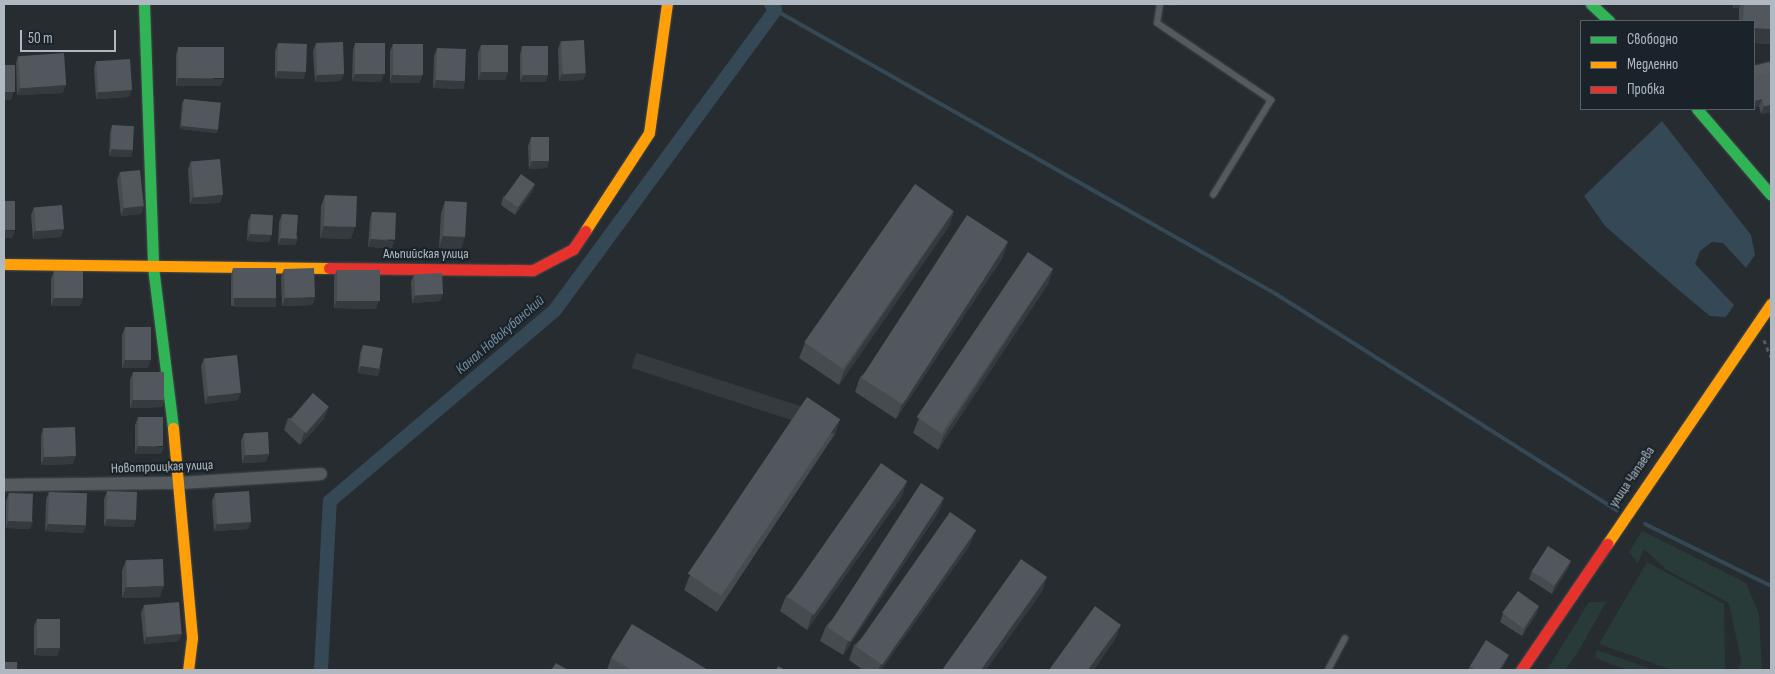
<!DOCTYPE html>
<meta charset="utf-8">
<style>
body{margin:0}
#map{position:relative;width:1775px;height:674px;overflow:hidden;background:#262c30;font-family:"Sofia Sans Condensed",sans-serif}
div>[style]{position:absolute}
.green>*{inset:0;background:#293b39}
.water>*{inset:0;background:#354856}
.stream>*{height:4px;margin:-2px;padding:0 2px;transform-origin:2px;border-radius:2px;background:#354856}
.canal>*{height:14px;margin:-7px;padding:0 7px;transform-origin:7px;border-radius:7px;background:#354856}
.path>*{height:2.5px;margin-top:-1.25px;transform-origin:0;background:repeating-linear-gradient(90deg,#555a5d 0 4px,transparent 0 8px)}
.roads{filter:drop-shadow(0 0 1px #44484b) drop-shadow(0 0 1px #44484b)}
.lane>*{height:6px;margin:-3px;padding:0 3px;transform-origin:3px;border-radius:3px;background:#555a5f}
.street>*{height:12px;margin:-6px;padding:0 6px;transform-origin:6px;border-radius:6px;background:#555a5f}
.fast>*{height:11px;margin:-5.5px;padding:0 5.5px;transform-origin:5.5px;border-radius:5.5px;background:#30b455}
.slow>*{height:11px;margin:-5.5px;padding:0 5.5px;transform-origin:5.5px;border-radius:5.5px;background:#ff9f0a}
.jam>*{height:11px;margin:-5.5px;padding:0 5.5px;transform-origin:5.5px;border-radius:5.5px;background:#e5322d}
.wall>*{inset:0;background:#464b50}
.shaded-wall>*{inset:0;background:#343a3e;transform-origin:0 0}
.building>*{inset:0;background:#51575c;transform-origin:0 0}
span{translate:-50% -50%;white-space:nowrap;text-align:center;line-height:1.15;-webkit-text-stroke:4.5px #1b232a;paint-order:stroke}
.street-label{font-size:14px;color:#b0b9c2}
.water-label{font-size:15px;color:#738ea2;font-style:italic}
.frame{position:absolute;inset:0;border:5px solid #b0b9c2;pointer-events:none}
.legend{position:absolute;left:1580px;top:20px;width:175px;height:90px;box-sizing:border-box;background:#1b232a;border:1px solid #575f67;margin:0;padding:6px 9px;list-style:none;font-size:15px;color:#b0b9c2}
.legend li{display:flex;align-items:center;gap:10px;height:25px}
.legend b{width:25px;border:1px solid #575f67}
.scale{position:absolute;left:20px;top:30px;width:96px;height:22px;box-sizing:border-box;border:2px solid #b0b9c2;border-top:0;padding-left:6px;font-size:15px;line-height:18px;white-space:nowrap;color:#b0b9c2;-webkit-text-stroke:4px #1b232a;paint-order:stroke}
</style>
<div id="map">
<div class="green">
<i style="clip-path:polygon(1642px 531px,1746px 583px,1759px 614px,1762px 670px,1738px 670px,1741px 660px,1729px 603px,1667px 570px,1644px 549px,1638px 564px,1629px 552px)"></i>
<i style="clip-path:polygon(1647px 562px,1724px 604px,1725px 670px,1672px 670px,1599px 644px)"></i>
<i style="clip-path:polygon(1589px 602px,1606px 602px,1578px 652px,1565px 670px,1547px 670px)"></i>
<i style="clip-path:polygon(1597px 650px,1654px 670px,1628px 670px,1595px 658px)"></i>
</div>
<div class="water">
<i style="clip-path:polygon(1662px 121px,1751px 235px,1755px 255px,1746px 268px,1723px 243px,1712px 242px,1700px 251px,1695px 264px,1734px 305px,1726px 317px,1710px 316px,1681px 292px,1605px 226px,1584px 196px)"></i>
</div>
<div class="stream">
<i style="left:775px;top:10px;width:576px;rotate:29.55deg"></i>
<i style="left:1276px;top:294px;width:404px;rotate:32.4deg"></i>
<i style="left:1645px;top:524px;width:140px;rotate:26.2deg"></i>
</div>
<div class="canal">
<i style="left:321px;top:670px;width:169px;rotate:-87deg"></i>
<i style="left:330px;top:501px;width:295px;rotate:-40.3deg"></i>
<i style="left:555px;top:310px;width:372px;rotate:-53.7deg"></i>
<i style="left:775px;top:10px;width:7px;rotate:-124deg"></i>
</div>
<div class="path">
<i style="left:1764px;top:340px;width:18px;rotate:68deg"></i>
</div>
<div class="roads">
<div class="lane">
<i style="left:1160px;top:4px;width:19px;rotate:99deg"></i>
<i style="left:1157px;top:23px;width:138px;rotate:34deg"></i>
<i style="left:1271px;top:100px;width:111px;rotate:121.4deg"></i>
<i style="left:1328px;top:670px;width:36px;rotate:-62deg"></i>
</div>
<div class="street">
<i style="left:1754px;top:72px;width:17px;rotate:-13deg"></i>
<i style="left:4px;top:485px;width:176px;rotate:-0.7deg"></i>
<i style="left:180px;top:483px;width:141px;rotate:-3.7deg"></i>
</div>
<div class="fast">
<i style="left:144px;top:4px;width:263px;rotate:88deg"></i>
<i style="left:153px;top:267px;width:162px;rotate:82.9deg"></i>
<i style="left:1591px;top:4px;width:25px;rotate:43deg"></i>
<i style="left:1697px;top:109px;width:113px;rotate:49.3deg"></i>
</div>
<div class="slow">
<i style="left:585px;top:231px;width:117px;rotate:-56.9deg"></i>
<i style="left:649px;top:133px;width:130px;rotate:-82.1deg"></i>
<i style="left:4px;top:264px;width:325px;rotate:0.7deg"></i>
<i style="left:173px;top:428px;width:211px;rotate:84.8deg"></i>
<i style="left:192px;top:638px;width:32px;rotate:97deg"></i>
<i style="left:1607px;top:544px;width:291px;rotate:-55.7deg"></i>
</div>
<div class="jam">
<i style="left:329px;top:268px;width:204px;rotate:0.6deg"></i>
<i style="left:533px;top:270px;width:45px;rotate:-27.7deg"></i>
<i style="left:573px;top:249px;width:22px;rotate:-56deg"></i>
<i style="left:1521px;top:670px;width:153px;rotate:-55.7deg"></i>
</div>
</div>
<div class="wall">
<i style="clip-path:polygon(1733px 4px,1771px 4px,1771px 44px,1754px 43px,1754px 21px,1739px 21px,1739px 8px,1733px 8px)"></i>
<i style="clip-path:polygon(561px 41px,586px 73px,583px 80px,559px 81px,558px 49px)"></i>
<i style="clip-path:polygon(278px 43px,304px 79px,275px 78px,275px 51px)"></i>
<i style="clip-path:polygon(316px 43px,341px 81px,315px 82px,313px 51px)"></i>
<i style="clip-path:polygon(355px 43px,381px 82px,352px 81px,353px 50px)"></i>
<i style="clip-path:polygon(393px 44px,422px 76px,419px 83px,390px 83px,390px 51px)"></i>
<i style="clip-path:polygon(481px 45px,508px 72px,505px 80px,478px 80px,478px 53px)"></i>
<i style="clip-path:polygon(522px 46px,546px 82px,520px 82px,520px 54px)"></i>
<i style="clip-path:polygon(178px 47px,221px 86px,176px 86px,176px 55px)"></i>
<i style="clip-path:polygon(437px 48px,465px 81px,463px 89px,433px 88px,434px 56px)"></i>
<i style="clip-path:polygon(18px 56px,63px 93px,17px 95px,16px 63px)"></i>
<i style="clip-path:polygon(96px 61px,129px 97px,96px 99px,94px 68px)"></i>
<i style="clip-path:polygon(1754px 76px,1771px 112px,1761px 114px,1759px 106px,1754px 108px)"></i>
<i style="clip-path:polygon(184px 99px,218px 129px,217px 133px,180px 129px,182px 103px)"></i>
<i style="clip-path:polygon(112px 125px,133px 150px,131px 157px,109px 156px,110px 133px)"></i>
<i style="clip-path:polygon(531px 138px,549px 161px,547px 168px,529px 169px,528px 146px)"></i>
<i style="clip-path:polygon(191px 161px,220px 203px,190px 204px,188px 169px)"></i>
<i style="clip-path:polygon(120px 172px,144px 206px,141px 214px,121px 216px,117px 180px)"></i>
<i style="clip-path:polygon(535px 184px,532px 192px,515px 215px,501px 205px,503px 197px)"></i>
<i style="clip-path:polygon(325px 195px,351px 239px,320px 238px,321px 206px)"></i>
<i style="clip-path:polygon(445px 201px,461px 249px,439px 248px,441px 213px)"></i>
<i style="clip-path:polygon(34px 207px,61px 237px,33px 239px,31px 215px)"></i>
<i style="clip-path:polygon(954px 211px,949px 226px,839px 385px,799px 358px,805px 343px)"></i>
<i style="clip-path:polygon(372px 212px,392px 248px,368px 247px,370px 219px)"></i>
<i style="clip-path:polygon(251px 214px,269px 242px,247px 241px,248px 221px)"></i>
<i style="clip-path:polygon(282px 214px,298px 238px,295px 245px,278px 245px,279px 222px)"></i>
<i style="clip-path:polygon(1003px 257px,896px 419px,855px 392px,860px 377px)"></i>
<i style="clip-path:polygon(233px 268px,276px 298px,274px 306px,231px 306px,231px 276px)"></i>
<i style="clip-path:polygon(284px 269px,313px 305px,282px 306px,281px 277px)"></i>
<i style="clip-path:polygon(1053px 269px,1048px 284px,938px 450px,913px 433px,919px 418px)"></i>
<i style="clip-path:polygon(337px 270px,376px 309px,334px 308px,334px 277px)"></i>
<i style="clip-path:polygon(54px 271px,80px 306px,51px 306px,51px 279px)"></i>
<i style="clip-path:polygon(414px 274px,440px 301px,412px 303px,411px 282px)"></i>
<i style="clip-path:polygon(125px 327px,148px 368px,122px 368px,122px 335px)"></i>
<i style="clip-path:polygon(363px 345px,378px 376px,358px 373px,360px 353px)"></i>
<i style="clip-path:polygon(204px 358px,238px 400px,205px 404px,201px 366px)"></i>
<i style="clip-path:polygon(133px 372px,164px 400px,162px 407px,130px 408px,130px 380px)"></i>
<i style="clip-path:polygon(138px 417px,161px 454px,135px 454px,135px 425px)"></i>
<i style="clip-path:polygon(288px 418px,324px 419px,300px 445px,284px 430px)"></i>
<i style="clip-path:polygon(840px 419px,835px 434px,717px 612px,684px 590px,690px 575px)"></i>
<i style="clip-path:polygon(43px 428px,73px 464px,41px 465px,41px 436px)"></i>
<i style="clip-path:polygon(244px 433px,269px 454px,266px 462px,242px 463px,241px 441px)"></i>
<i style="clip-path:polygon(107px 491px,134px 527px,104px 526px,104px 499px)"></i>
<i style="clip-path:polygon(49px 492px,86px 525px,83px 533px,45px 531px,46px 499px)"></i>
<i style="clip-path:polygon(9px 493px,33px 521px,30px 529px,6px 528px,6px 501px)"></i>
<i style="clip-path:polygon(215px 493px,248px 529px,214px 531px,212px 501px)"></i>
<i style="clip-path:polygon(902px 496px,807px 630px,780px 611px,786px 596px)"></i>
<i style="clip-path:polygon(944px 498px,938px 513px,843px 655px,820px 641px,826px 626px)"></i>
<i style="clip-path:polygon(970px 545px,881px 670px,863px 670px,849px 660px,854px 645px)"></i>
<i style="clip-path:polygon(126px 560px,160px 597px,122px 598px,122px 571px)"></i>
<i style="clip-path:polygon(1571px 561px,1568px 568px,1552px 594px,1529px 579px,1532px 571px)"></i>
<i style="clip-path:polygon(144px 605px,179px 641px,144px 644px,141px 613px)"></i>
<i style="clip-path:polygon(1537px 613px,1522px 636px,1500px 622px,1503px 614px)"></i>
<i style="clip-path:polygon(37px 619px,60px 648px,57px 656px,34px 655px,34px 626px)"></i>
<i style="clip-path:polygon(611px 658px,708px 670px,607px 670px)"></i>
<i style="clip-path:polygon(1506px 662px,1501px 670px,1468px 670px,1470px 666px)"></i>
</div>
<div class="shaded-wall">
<i style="clip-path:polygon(1170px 4px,1192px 4px,1169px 6px)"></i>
<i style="clip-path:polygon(1734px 4px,1741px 4px,1739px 8px,1733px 8px)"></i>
<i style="left:1754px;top:28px;width:17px;height:15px;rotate:3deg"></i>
<i style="clip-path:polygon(278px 71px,306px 71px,304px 79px,275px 78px)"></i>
<i style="clip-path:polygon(481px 72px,508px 72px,505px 80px,478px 80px)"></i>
<i style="clip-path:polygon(562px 73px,586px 73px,583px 80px,559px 81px)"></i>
<i style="clip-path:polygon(344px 74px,341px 81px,315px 82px,317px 75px)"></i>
<i style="clip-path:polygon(355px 74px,384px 74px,381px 82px,352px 81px)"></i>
<i style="clip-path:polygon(392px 75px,422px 76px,419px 83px,390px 83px)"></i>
<i style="clip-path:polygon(523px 75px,548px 75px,546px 82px,520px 82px)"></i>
<i style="clip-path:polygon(178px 78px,224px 79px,221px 86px,176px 86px)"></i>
<i style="clip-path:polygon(436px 80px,465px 81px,463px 89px,433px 88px)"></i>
<i style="clip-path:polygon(66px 85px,63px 93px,17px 95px,20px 88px)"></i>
<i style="clip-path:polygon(132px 90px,129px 97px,96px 99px,98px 92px)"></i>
<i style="clip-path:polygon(4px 92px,14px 92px,11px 100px,4px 100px)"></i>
<i style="clip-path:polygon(1762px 99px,1759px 106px,1754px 108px,1754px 101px)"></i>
<i style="clip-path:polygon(1771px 105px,1771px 112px,1761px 114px,1764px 106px)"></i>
<i style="clip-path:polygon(181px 126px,218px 129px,217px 133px,180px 129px)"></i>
<i style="clip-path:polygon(112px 149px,133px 150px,131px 157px,109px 156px)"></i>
<i style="clip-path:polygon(532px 161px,549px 161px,547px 168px,529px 169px)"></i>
<i style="clip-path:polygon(535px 184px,532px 192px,515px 215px,518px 208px)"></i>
<i style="clip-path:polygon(223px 195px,220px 203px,190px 204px,193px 197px)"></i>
<i style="clip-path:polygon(144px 206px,141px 214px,121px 216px,124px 208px)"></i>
<i style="clip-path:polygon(954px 211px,949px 226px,839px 385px,844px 371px)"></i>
<i style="clip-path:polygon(324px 226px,355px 227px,351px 239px,320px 238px)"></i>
<i style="clip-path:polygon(64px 229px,61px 237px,33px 239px,35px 231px)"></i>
<i style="clip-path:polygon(4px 230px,15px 231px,12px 238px,4px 238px)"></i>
<i style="clip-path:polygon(250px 234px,272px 234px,269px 242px,247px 241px)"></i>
<i style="clip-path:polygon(443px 236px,465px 237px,461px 249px,439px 248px)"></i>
<i style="clip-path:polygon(281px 238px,298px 238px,295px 245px,278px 245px)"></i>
<i style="clip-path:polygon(371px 239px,394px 241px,392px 248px,368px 247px)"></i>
<i style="clip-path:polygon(1008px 242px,1003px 257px,896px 419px,902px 404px)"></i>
<i style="clip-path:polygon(1053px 269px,1048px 284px,938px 450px,944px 435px)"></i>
<i style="clip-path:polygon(443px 294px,440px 301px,412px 303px,415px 295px)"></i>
<i style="clip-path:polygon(315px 297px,313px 305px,282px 306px,285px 298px)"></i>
<i style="clip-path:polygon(54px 298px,83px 298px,80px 306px,51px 306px)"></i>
<i style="left:234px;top:298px;width:42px;height:9px"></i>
<i style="clip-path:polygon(336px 301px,379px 301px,376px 309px,334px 308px)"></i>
<i style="clip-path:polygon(125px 360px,151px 360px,148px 368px,122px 368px)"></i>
<i style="clip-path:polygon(361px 366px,381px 368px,378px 376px,358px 373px)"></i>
<i style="clip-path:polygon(241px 393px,238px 400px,205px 404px,208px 396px)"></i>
<i style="clip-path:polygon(133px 400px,164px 400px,162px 407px,130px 408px)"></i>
<i style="clip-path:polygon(329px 407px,324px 419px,300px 445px,304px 433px)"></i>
<i style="left:840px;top:419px;width:16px;height:214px;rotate:108deg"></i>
<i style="clip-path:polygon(138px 446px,164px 447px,161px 454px,135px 454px)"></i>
<i style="clip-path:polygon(269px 454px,266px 462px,242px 463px,245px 455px)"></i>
<i style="clip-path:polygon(76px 456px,73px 464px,41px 465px,44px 457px)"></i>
<i style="clip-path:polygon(907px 481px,902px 496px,807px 630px,812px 615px)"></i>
<i style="clip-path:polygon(944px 498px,938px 513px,843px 655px,848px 641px)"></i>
<i style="clip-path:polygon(107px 519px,136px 519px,134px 527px,104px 526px)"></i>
<i style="clip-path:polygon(8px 521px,33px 521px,30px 529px,6px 528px)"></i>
<i style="clip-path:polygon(251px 522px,248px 529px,214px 531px,217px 523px)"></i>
<i style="clip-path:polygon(48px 524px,86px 525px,83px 533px,45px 531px)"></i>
<i style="clip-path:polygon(976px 530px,970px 545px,881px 670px,878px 670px,881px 664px)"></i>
<i style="clip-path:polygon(1571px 561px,1568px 568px,1552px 594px,1554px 586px)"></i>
<i style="clip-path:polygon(1047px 577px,1042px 592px,986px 670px,981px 670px)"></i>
<i style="clip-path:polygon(164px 586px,160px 597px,122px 598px,126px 587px)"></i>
<i style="clip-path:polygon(1539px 606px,1537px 613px,1522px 636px,1525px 628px)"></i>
<i style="clip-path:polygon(1121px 625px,1115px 640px,1094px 670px,1088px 670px)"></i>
<i style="clip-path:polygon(182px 634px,179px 641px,144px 644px,146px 637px)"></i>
<i style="clip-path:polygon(37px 648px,60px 648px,57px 656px,34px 655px)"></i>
<i style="clip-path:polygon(1509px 655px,1506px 662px,1501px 670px,1499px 670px)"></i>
</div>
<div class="building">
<i style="clip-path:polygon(1744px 4px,1771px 4px,1771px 29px,1754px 28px,1754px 21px,1743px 21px)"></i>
<i style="left:584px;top:40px;width:33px;height:23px;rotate:87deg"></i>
<i style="left:343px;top:42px;width:32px;height:27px;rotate:88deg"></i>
<i style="left:278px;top:43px;width:29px;height:28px;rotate:2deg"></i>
<i style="left:355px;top:43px;width:30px;height:31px"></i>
<i style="left:393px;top:44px;width:30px;height:31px"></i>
<i style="left:481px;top:45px;width:27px;height:27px"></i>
<i style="left:522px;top:46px;width:26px;height:29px"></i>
<i style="left:178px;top:47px;width:46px;height:31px"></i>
<i style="left:437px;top:48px;width:29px;height:32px;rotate:2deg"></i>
<i style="left:64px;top:53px;width:32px;height:46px;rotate:86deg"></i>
<i style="left:130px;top:59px;width:31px;height:34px;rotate:86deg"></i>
<i style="left:4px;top:65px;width:11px;height:27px"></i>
<i style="clip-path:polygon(1771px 72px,1771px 105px,1764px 106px,1762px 99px,1754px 101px,1754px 76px)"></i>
<i style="left:184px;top:99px;width:37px;height:27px;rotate:6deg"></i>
<i style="left:112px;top:125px;width:22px;height:24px;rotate:3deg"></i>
<i style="left:549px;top:137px;width:24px;height:18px;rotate:90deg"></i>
<i style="left:220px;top:159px;width:36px;height:29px;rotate:85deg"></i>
<i style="left:140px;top:170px;width:36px;height:20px;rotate:84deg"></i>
<i style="left:521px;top:174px;width:17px;height:29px;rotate:36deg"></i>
<i style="left:915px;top:184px;width:47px;height:193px;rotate:35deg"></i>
<i style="left:325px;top:195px;width:32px;height:31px;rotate:2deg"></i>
<i style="left:4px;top:201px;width:11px;height:29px"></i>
<i style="left:445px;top:201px;width:22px;height:35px;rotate:3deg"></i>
<i style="left:62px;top:205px;width:24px;height:28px;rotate:85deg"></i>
<i style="left:372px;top:212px;width:24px;height:27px;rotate:2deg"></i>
<i style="left:251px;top:214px;width:22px;height:20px;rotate:3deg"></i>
<i style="left:282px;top:214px;width:16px;height:24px;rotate:4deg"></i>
<i style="left:967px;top:215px;width:49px;height:194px;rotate:33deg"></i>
<i style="left:1028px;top:252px;width:30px;height:199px;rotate:34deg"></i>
<i style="left:233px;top:268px;width:43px;height:30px"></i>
<i style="left:314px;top:268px;width:29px;height:30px;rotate:88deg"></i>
<i style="left:337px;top:270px;width:43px;height:31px"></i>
<i style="left:54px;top:271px;width:29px;height:27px"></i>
<i style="left:442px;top:273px;width:21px;height:28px;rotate:87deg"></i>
<i style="left:125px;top:327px;width:26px;height:33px"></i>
<i style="left:363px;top:345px;width:20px;height:21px;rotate:9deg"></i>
<i style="left:237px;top:355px;width:38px;height:33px;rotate:84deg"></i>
<i style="left:133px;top:372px;width:31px;height:28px"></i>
<i style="left:313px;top:393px;width:21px;height:35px;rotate:41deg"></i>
<i style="left:807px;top:397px;width:40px;height:213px;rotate:34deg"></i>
<i style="left:138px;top:417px;width:25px;height:29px"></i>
<i style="left:75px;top:427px;width:29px;height:32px;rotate:88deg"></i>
<i style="left:268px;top:432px;width:22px;height:24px;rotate:87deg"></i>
<i style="left:881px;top:463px;width:32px;height:163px;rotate:35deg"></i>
<i style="left:921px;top:483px;width:27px;height:172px;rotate:33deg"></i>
<i style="left:107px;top:491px;width:30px;height:28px;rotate:2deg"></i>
<i style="left:249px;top:491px;width:31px;height:34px;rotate:86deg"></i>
<i style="left:49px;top:492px;width:38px;height:32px;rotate:2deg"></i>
<i style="left:9px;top:493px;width:24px;height:28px;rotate:2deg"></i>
<i style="left:950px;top:512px;width:32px;height:164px;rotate:35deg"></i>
<i style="left:1548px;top:546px;width:27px;height:30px;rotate:33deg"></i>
<i style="left:163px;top:559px;width:27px;height:37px;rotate:88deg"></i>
<i style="clip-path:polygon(1021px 559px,1047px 577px,981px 670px,942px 670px)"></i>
<i style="left:1518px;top:591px;width:26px;height:27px;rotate:36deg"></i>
<i style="left:179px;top:602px;width:32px;height:35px;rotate:85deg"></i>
<i style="clip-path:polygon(1095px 606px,1121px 625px,1088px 670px,1049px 670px)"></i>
<i style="left:37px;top:619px;width:23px;height:29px"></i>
<i style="clip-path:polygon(632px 624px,708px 670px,632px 670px,611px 658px)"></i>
<i style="clip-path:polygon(1486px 640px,1509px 655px,1499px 670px,1476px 670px,1470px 666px)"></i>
<i style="left:4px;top:662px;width:13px;height:8px"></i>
<i style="clip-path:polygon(556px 663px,568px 670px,551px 670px)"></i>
<i style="clip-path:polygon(778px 666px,785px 670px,776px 670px)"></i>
</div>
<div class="street-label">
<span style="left:426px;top:254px">Альпийская улица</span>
<span style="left:162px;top:467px;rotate:-2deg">Новотроицкая улица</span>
<span style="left:1632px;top:477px;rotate:-56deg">улица Чапаева</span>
</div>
<div class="water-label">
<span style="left:500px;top:335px;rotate:-41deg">Канал Новокубанский</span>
</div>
<div class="frame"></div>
<ul class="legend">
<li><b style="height:6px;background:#30b455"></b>Свободно</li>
<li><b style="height:6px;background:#ff9f0a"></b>Медленно</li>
<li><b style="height:6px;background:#e5322d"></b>Пробка</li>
</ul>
<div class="scale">50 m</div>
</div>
